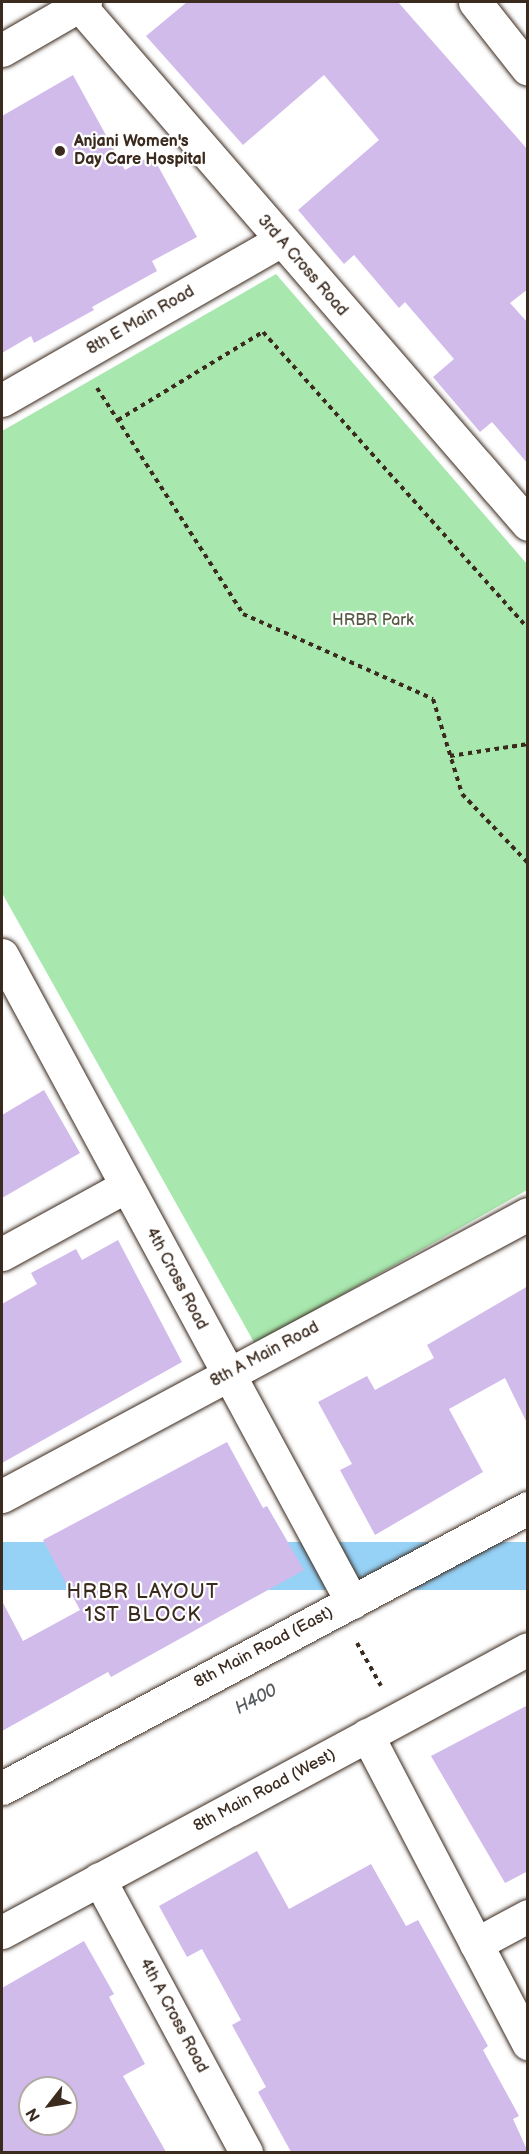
<!DOCTYPE html>
<style>
body{margin:0}
#map{position:relative;width:529px;height:2154px;overflow:hidden;background:#fff;font-family:"Balsamiq Sans",sans-serif}
div>[style]{position:absolute}
.green>*{inset:0;background:#a8e7ae}
.water>*{inset:0;background:#96d1f6;transform-origin:0 0}
.building>*{inset:0;background:#d1bbeb}
.path>*{height:4px;margin-top:-2px;transform-origin:0;background:repeating-linear-gradient(90deg,#3b2a1e 0 4.5px,transparent 0 9px)}
.roads{filter:drop-shadow(0 0 2px #3b2a1e) drop-shadow(0 0 2px #3b2a1e)}
.street>*{height:33px;margin:-16.5px;padding:0 16.5px;transform-origin:16.5px;border-radius:16.5px;background:#fff}
.secondary>*{height:33px;margin:-16.5px;padding:0 16.5px;transform-origin:16.5px;border-radius:16.5px;background:#fff}
.dots>*{width:16px;height:16px;translate:-50% -50%;box-sizing:border-box;border:3px solid #fff;border-radius:50%}
span{translate:-50% -50%;white-space:nowrap;text-align:center;line-height:1.15;-webkit-text-stroke:4.5px #fff;paint-order:stroke}
.poi-label{font-size:16px;color:#3b2a1e;font-weight:700}
.left{translate:0 -50%;text-align:left}
.street-label{font-size:16px;color:#3b2a1e}
.park-label{font-size:16px;color:#565942}
.water-label{font-size:18px;color:#565c5f;font-style:italic}
.quarter-label{font-size:20px;color:#3b2a1e;letter-spacing:1.5px}
.frame{position:absolute;inset:0;border:3px solid #3b2a1e;pointer-events:none}
.north{position:absolute;left:18px;top:2076px;width:60px;height:60px;box-sizing:border-box;background:#fff;border:2px solid #b1aaa5;border-radius:50%;rotate:239deg;font-size:16px;font-weight:700;line-height:24px;text-align:center;color:#3b2a1e}
.north::after{content:'';display:block;margin:auto;width:21px;height:27px;background:#3b2a1e;clip-path:polygon(50% 0,100% 100%,50% 72%,0 100%)}
</style>
<div id="map">
<div class="green">
<i style="clip-path:polygon(276px 274px,527px 564px,527px 1190px,255px 1344px,2px 893px,2px 431px)"></i>
</div>
<div class="water">
<i style="left:527px;top:1542px;width:48px;height:596px;rotate:90deg"></i>
</div>
<div class="building">
<i style="clip-path:polygon(187px 2px,398px 2px,528px 150px,528px 289px,510px 303px,528px 323px,528px 464px,492px 422px,480px 432px,433px 377px,454px 359px,405px 302px,399px 308px,354px 255px,344px 264px,298px 210px,379px 140px,324px 75px,243px 145px,146px 36px)"></i>
<i style="clip-path:polygon(73px 75px,125px 170px,152px 155px,197px 237px,152px 261px,157px 271px,92px 307px,94px 310px,34px 343px,31px 336px,2px 353px,2px 116px)"></i>
<i style="clip-path:polygon(44px 1090px,80px 1153px,2px 1198px,2px 1115px)"></i>
<i style="clip-path:polygon(118px 1240px,182px 1362px,2px 1463px,2px 1304px,37px 1284px,31px 1273px,76px 1249px,82px 1260px)"></i>
<i style="clip-path:polygon(528px 1286px,528px 1425px,505px 1378px,449px 1409px,483px 1472px,375px 1535px,340px 1470px,352px 1464px,318px 1402px,367px 1376px,375px 1390px,434px 1358px,427px 1345px)"></i>
<i style="clip-path:polygon(227px 1442px,263px 1508px,267px 1506px,304px 1570px,111px 1677px,108px 1672px,2px 1731px,2px 1601px,23px 1641px,80px 1610px,43px 1540px)"></i>
<i style="clip-path:polygon(528px 1705px,528px 1871px,505px 1883px,431px 1756px)"></i>
<i style="clip-path:polygon(257px 1851px,289px 1909px,371px 1864px,406px 1926px,418px 1920px,488px 2046px,483px 2050px,519px 2116px,513px 2119px,528px 2152px,291px 2152px,258px 2092px,266px 2087px,232px 2025px,241px 2020px,202px 1949px,187px 1957px,159px 1906px)"></i>
<i style="clip-path:polygon(evenodd,84px 1941px,114px 1994px,109px 1997px,145px 2064px,123px 2076px,166px 2152px,2px 2152px,2px 1988px,84px 1941px,30px 2088px,66px 2088px,66px 2124px,30px 2124px,30px 2088px)"></i>
</div>
<div class="path">
<i style="left:97px;top:388px;width:269px;rotate:57.1deg"></i>
<i style="left:243px;top:614px;width:208px;rotate:24.1deg"></i>
<i style="left:433px;top:699px;width:99px;rotate:73deg"></i>
<i style="left:462px;top:794px;width:95px;rotate:46.3deg"></i>
<i style="left:118px;top:420px;width:170px;rotate:-31.3deg"></i>
<i style="left:263px;top:332px;width:397px;rotate:48.2deg"></i>
<i style="left:450px;top:756px;width:79px;rotate:-8.7deg"></i>
<i style="left:357px;top:1643px;width:49px;rotate:60.8deg"></i>
</div>
<div class="roads">
<div class="street">
<i style="left:79px;top:5px;width:686px;rotate:49.14deg"></i>
<i style="left:2px;top:400px;width:320px;rotate:-29.8deg"></i>
<i style="left:2px;top:955px;width:736px;rotate:61.59deg"></i>
<i style="left:2px;top:1254px;width:141px;rotate:-28.7deg"></i>
<i style="left:2px;top:1496px;width:597px;rotate:-28.2deg"></i>
<i style="left:367px;top:1735px;width:348px;rotate:62.4deg"></i>
<i style="left:2px;top:1788px;width:596px;rotate:-28.03deg"></i>
<i style="left:99px;top:1879px;width:310px;rotate:61.7deg"></i>
<i style="left:2px;top:1932px;width:597px;rotate:-28.28deg"></i>
<i style="left:476px;top:1944px;width:59px;rotate:-28.3deg"></i>
</div>
<div class="secondary">
<i style="left:475px;top:2px;width:85px;rotate:51.7deg"></i>
<i style="left:2px;top:50px;width:96px;rotate:-30deg"></i>
</div>
</div>
<div class="dots">
<i style="left:60px;top:151px;background:#3b2a1e"></i>
</div>
<div class="poi-label">
<span class="left" style="left:74px;top:151px">Anjani Women's<br>Day Care Hospital</span>
</div>
<div class="street-label">
<span style="left:302px;top:266px;rotate:49deg">3rd A Cross Road</span>
<span style="left:141px;top:321px;rotate:-30deg">8th E Main Road</span>
<span style="left:176px;top:1279px;rotate:62deg">4th Cross Road</span>
<span style="left:265px;top:1355px;rotate:-28deg">8th A Main Road</span>
<span style="left:264px;top:1648px;rotate:-28deg">8th Main Road (East)</span>
<span style="left:265px;top:1791px;rotate:-28deg">8th Main Road (West)</span>
<span style="left:173px;top:2016px;rotate:62deg">4th A Cross Road</span>
</div>
<div class="park-label">
<span style="left:373px;top:621px">HRBR Park</span>
</div>
<div class="water-label">
<span style="left:256px;top:1700px;rotate:-28deg">H400</span>
</div>
<div class="quarter-label">
<span style="left:143px;top:1604px">HRBR LAYOUT<br>1ST BLOCK</span>
</div>
<div class="frame"></div>
<div class="north">N</div>
</div>
